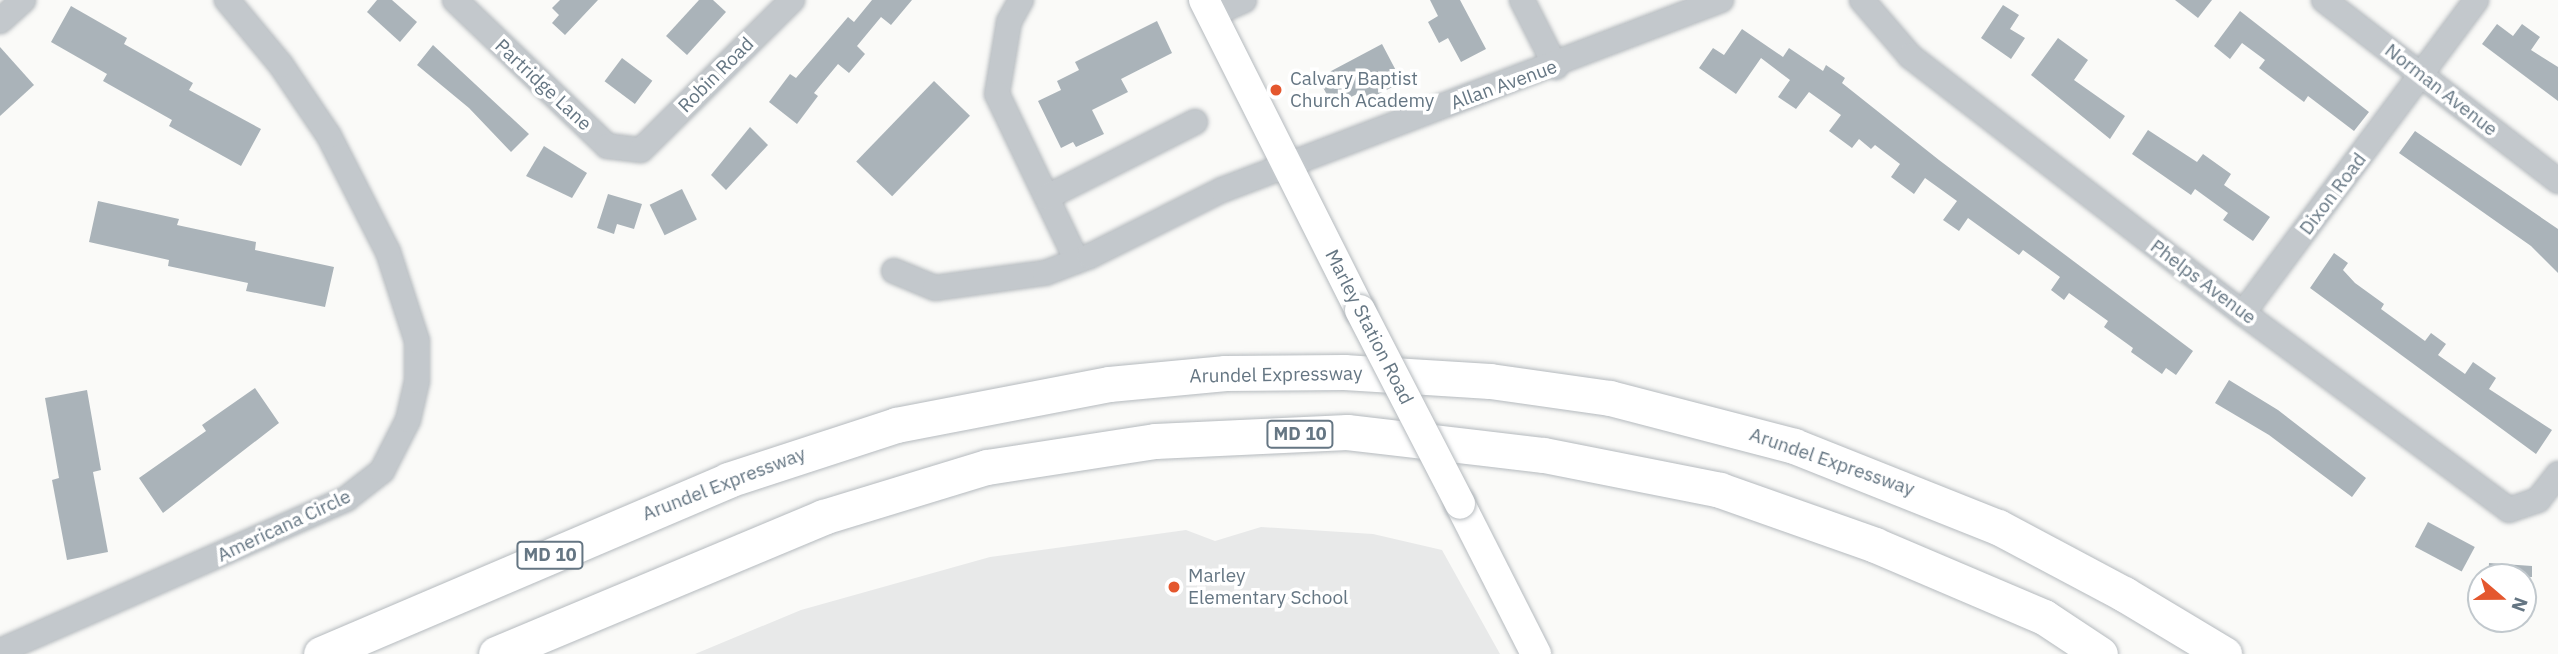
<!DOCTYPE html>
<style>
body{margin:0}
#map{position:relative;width:2558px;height:654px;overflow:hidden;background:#fafaf8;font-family:"IBM Plex Sans",sans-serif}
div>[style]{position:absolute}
.built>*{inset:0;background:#e8e9e9}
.building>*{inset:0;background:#aab3b9;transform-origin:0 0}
.roads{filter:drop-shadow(0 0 2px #b5babe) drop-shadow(0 0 2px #b5babe)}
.minor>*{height:24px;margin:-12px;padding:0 12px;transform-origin:12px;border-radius:12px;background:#c3c8cc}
.major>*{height:30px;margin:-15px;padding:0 15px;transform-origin:15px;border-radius:15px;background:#fff}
.highway>*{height:35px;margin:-17.5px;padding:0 17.5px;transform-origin:17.5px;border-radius:17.5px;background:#fff}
.bridges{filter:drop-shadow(0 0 2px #b5babe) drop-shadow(0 0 2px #b5babe)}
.major-bridge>*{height:30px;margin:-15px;padding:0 15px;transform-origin:15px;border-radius:15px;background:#fff}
.dots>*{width:19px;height:19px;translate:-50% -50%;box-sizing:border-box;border:4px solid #fff;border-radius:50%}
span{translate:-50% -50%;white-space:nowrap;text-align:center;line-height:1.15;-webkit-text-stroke:7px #fff;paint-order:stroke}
.shield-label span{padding:2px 5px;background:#fff;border:2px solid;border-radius:5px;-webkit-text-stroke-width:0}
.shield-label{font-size:18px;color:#657683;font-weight:700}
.street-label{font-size:19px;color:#657683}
.poi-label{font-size:19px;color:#657683}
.left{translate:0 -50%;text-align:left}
.north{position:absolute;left:2467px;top:563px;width:70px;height:70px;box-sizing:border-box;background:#fff;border:2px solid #c1c8cd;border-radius:50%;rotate:110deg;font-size:19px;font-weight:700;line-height:28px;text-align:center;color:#657683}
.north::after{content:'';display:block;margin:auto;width:24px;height:32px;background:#e4572e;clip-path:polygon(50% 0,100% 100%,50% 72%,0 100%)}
</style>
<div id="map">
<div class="built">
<i style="clip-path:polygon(1261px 527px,1373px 534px,1442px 550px,1500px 654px,695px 654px,801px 610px,990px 557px,1186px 530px,1215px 541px)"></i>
</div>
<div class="building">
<i style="clip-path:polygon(377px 0,392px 0,417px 22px,400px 42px,367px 12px)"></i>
<i style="clip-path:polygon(560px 0,598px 0,565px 35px,552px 23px,559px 15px,552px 8px)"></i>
<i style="clip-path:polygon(699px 0,713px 0,726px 12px,687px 55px,666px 36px)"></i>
<i style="clip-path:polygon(872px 0,912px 0,891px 25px,881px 17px,857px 46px,865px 54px,849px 73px,838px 64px,814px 93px,818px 96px,797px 124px,769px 102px,790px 74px,796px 78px,848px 17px,854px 22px)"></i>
<i style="clip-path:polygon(1430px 0,1460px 0,1486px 49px,1461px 62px,1448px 38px,1439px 43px,1428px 22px,1438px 16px)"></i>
<i style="clip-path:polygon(2175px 0,2212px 0,2198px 18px)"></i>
<i style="clip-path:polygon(2003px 5px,2019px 15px,2010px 29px,2025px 38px,2011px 59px,1981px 38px)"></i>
<i style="clip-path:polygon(71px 6px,127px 38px,124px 44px,193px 83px,189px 90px,261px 129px,241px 166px,169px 126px,172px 120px,103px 81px,107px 74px,51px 42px)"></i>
<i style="clip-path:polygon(2240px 11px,2369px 112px,2354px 131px,2308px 96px,2304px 102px,2259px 68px,2265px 60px,2242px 43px,2230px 59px,2214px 46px)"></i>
<i style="clip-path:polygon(1157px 21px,1172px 53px,1121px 79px,1128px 92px,1092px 110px,1104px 134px,1076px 147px,1073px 142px,1061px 148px,1038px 101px,1061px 90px,1057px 81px,1079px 70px,1075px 62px)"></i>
<i style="clip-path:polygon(2497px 24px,2513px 36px,2522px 24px,2540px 37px,2531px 50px,2558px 67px,2558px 101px,2482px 44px)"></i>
<i style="clip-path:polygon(1742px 29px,1783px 57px,1789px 48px,1823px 71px,1826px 65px,1845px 78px,1842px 83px,1939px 160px,2193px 351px,2176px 375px,2166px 368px,2162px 374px,2131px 352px,2133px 348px,2104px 327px,2108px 321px,2069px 293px,2064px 300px,2051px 290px,2060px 277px,2023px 250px,2019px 255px,1968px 218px,1959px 231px,1943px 220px,1957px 201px,1925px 178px,1914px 194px,1891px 177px,1900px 164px,1875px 145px,1871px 149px,1859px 139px,1852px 148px,1829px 131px,1841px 115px,1809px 92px,1796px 109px,1778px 97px,1790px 80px,1761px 58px,1736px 94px,1699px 68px,1713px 48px,1724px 55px)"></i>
<i style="clip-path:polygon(2058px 38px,2088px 60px,2074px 80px,2125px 116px,2110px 139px,2031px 75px)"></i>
<i style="clip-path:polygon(1382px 44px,1402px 82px,1367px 100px,1363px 91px,1333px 106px,1318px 78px)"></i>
<i style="clip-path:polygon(433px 45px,529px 134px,511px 152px,469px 108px,417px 65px)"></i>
<i style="clip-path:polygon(0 47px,34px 85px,0 116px)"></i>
<i style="left:622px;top:58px;width:38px;height:29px;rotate:37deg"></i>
<i style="left:934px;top:81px;width:50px;height:112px;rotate:44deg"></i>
<i style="clip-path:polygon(750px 127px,768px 145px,726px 190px,711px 175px)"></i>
<i style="clip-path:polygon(2148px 130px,2197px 162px,2203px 154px,2231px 174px,2224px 185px,2270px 217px,2253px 241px,2223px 220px,2228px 213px,2195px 189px,2191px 195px,2132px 154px)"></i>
<i style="clip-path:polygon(2415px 131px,2558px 229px,2558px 273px,2531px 246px,2399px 153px)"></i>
<i style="clip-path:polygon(544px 146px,587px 173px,572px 198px,526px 176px)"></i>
<i style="left:682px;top:189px;width:34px;height:36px;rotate:64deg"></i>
<i style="clip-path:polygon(608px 194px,642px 204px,634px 229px,617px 224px,614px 234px,597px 228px)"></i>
<i style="clip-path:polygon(98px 201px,179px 219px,177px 225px,256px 242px,255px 250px,334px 267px,325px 307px,246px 291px,248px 283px,168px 266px,169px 260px,89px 242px)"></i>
<i style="clip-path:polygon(2334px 253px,2348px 263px,2343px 270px,2355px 283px,2384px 304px,2381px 309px,2425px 341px,2431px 333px,2446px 344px,2438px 355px,2465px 374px,2473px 362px,2496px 378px,2489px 389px,2552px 430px,2536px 454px,2310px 288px)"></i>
<i style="clip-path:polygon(2229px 380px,2278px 410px,2366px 478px,2352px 497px,2269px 435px,2215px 403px)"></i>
<i style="clip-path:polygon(255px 388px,279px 423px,163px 513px,139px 478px,206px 431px,202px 425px)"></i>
<i style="clip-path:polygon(87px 390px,101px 470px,93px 472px,108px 552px,67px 560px,52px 480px,59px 478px,45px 398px)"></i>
<i style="left:2428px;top:522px;width:53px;height:28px;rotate:28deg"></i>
<i style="clip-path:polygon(2489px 563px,2532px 566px,2532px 577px,2488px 577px)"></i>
</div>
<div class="roads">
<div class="minor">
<i style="left:455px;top:0;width:211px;rotate:43.8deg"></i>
<i style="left:607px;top:146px;width:34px;rotate:7deg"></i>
<i style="left:641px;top:150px;width:213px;rotate:-44.8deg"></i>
<i style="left:1021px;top:0;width:25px;rotate:119deg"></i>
<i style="left:1009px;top:22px;width:73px;rotate:99.5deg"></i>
<i style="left:997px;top:94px;width:185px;rotate:64.4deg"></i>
<i style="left:1522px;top:0;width:75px;rotate:63.1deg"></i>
<i style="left:1862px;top:0;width:74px;rotate:49.4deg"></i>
<i style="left:1910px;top:56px;width:421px;rotate:37.7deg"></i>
<i style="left:2243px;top:313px;width:331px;rotate:36.5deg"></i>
<i style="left:2509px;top:510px;width:31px;rotate:-19deg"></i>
<i style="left:2538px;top:500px;width:33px;rotate:-52deg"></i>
<i style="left:2324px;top:0;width:296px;rotate:37.7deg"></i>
<i style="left:1211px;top:15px;width:36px;rotate:-24deg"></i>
<i style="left:0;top:21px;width:31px;rotate:-42deg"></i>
<i style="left:1047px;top:197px;width:166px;rotate:-26.9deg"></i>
<i style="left:894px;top:271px;width:44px;rotate:22.5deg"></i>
<i style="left:935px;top:288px;width:111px;rotate:-7.8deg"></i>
<i style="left:1045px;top:273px;width:48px;rotate:-20.7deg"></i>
<i style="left:1090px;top:256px;width:148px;rotate:-26.6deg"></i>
<i style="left:1222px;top:190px;width:534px;rotate:-20.84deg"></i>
<i style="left:2243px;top:313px;width:390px;rotate:-53.3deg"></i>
<i style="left:0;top:651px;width:378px;rotate:-23.7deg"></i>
<i style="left:346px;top:499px;width:46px;rotate:-37.9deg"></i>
<i style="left:382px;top:471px;width:57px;rotate:-63deg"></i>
<i style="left:408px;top:420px;width:40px;rotate:-77deg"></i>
<i style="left:417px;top:381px;width:40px;rotate:-90deg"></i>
<i style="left:417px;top:341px;width:94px;rotate:-108deg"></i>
<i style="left:388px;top:252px;width:130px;rotate:-117deg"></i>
<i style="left:329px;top:136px;width:86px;rotate:-124.1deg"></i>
<i style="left:281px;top:65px;width:85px;rotate:-129.7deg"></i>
</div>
<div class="major">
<i style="left:1204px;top:0;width:347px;rotate:63.3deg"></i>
<i style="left:1460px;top:504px;width:168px;rotate:63.1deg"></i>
</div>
<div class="highway">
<i style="left:321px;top:654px;width:443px;rotate:-23.1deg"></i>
<i style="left:728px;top:480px;width:177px;rotate:-18.1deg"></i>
<i style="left:896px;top:425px;width:217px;rotate:-10.9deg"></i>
<i style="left:1109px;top:384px;width:117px;rotate:-5.4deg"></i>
<i style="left:1225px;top:373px;width:119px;rotate:-0.5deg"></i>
<i style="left:1344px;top:372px;width:146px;rotate:3.5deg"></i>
<i style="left:1490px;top:381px;width:121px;rotate:8.1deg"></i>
<i style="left:1610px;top:398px;width:190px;rotate:14.6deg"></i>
<i style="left:1794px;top:446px;width:219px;rotate:21.7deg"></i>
<i style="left:1998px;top:527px;width:143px;rotate:28deg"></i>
<i style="left:2124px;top:594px;width:117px;rotate:31deg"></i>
<i style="left:496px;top:654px;width:355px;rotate:-22.7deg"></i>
<i style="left:823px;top:517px;width:171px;rotate:-17deg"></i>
<i style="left:987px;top:467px;width:170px;rotate:-8.8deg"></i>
<i style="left:1155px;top:441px;width:192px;rotate:-2.7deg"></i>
<i style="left:1347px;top:432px;width:198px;rotate:6.7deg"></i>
<i style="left:1544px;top:455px;width:179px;rotate:11.2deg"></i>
<i style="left:1720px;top:490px;width:164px;rotate:19.5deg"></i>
<i style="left:1875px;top:545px;width:184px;rotate:23.1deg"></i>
<i style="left:2044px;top:617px;width:67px;rotate:33.5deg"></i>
</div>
</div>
<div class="bridges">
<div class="major-bridge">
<i style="left:1360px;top:310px;width:218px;rotate:62.7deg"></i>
</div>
</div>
<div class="dots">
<i style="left:1276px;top:90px;background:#e4572e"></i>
<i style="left:1174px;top:587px;background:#e4572e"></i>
</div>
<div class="shield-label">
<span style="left:1300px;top:434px">MD 10</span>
<span style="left:550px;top:555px">MD 10</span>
</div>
<div class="street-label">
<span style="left:716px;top:75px;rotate:-45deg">Robin Road</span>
<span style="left:543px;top:85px;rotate:43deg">Partridge Lane</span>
<span style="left:1504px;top:85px;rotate:-20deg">Allan Avenue</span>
<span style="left:2441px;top:90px;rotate:38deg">Norman Avenue</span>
<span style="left:2333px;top:194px;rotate:-53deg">Dixon Road</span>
<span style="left:2203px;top:282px;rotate:37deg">Phelps Avenue</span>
<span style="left:1369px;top:327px;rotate:63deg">Marley Station Road</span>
<span style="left:1276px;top:375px;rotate:-1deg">Arundel Expressway</span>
<span style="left:1832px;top:462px;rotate:19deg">Arundel Expressway</span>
<span style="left:724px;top:484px;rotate:-21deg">Arundel Expressway</span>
<span style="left:284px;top:526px;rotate:-25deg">Americana Circle</span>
</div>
<div class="poi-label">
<span class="left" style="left:1290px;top:90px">Calvary Baptist<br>Church Academy</span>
<span class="left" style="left:1188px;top:587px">Marley<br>Elementary School</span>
</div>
<div class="north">N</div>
</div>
